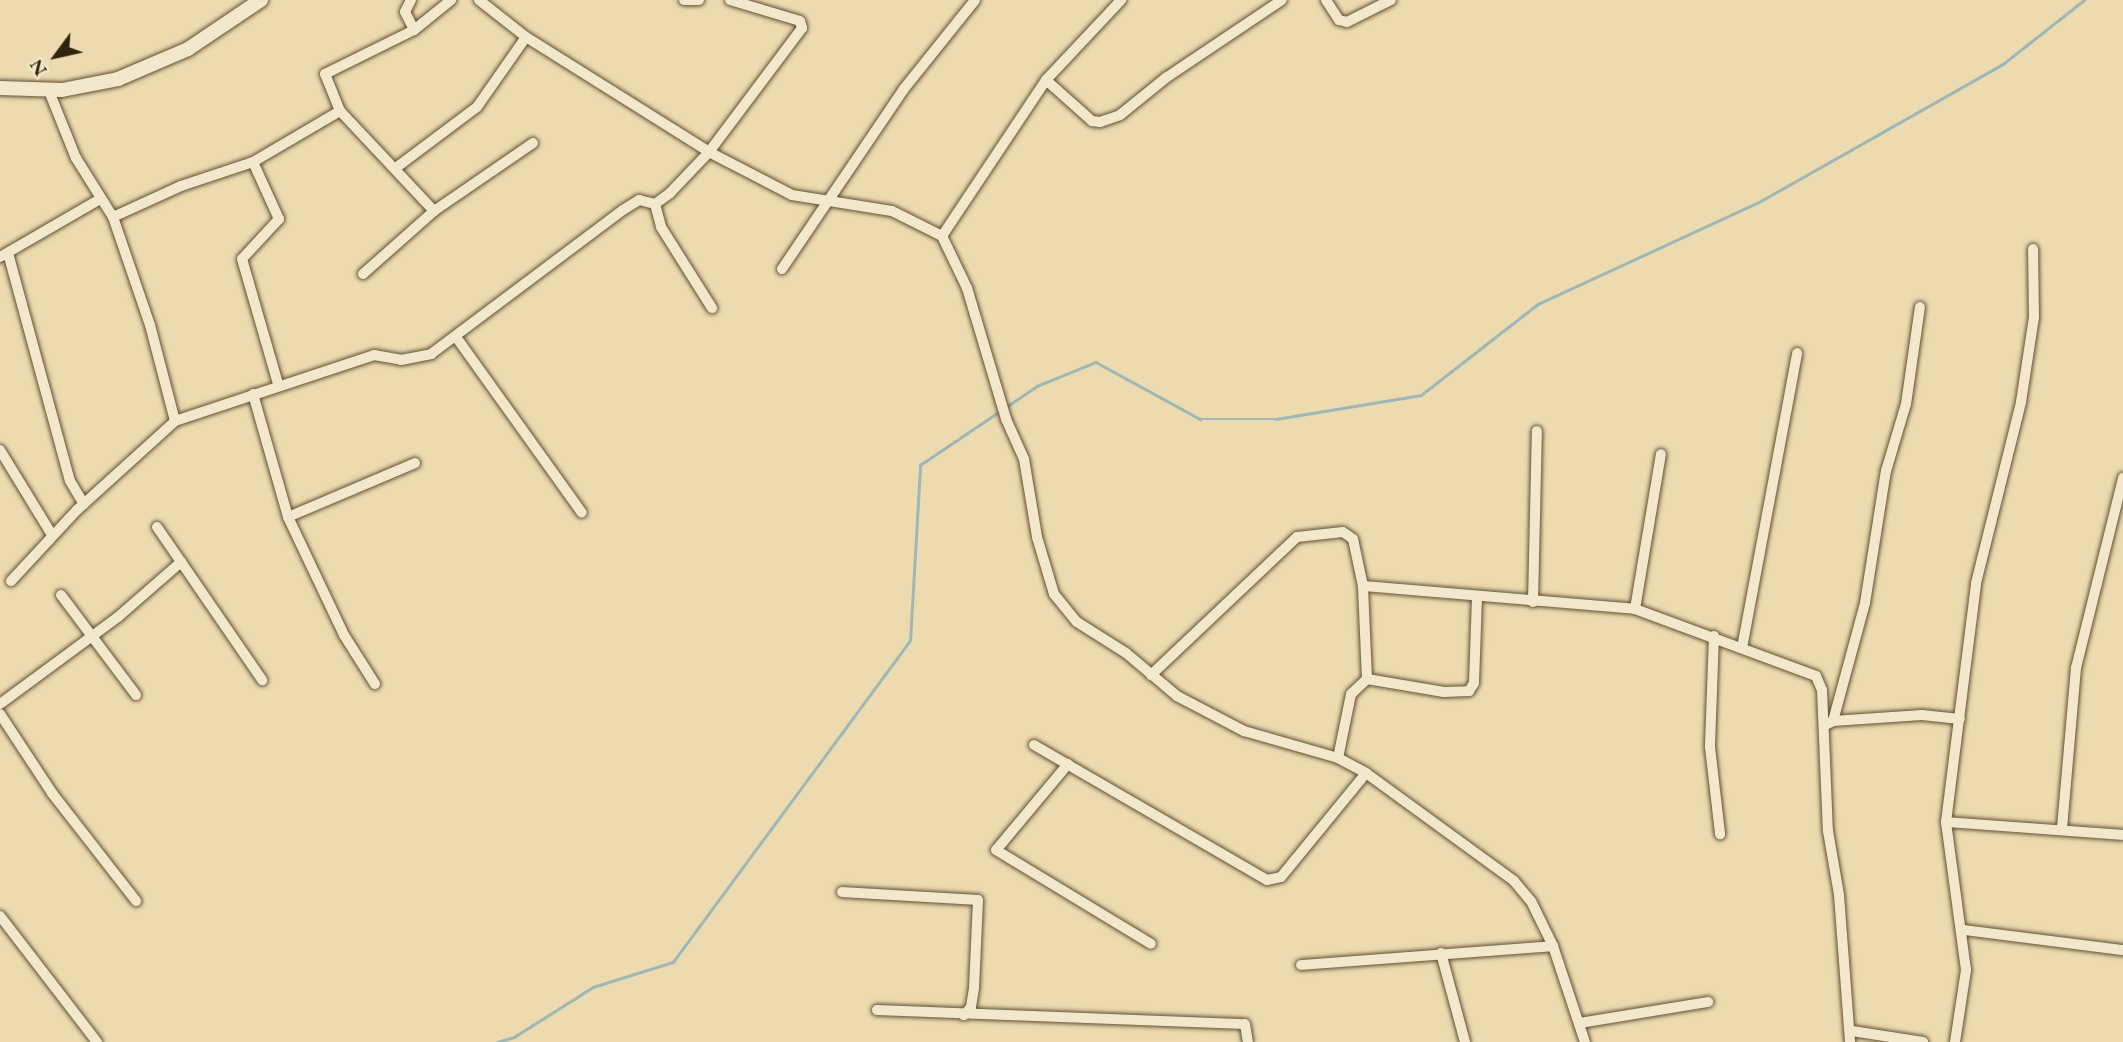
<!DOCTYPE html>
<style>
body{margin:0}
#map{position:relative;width:2123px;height:1042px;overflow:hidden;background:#eddbaf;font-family:"EB Garamond",serif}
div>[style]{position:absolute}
.stream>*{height:2.5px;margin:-1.25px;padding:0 1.25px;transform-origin:1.25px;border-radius:1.25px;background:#9db8b6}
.roads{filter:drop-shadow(0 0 2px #615035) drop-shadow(0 0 2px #615035)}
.street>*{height:10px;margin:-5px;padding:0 5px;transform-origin:5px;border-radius:5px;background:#f3e8cb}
.secondary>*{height:14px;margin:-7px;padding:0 7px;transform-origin:7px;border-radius:7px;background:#f3e8cb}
span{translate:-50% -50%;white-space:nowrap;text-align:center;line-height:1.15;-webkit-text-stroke:5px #f3e8cb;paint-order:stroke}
.north{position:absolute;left:21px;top:21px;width:70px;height:70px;-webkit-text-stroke:5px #f3e8cb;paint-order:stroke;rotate:237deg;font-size:19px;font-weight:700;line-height:28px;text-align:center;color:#32210c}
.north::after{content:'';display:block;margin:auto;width:24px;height:32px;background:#32210c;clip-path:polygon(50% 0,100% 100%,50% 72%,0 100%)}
</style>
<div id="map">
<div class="stream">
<i style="left:497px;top:1042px;width:18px;rotate:-16deg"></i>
<i style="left:514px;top:1037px;width:93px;rotate:-32.3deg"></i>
<i style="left:593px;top:987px;width:84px;rotate:-17.4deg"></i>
<i style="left:673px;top:962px;width:399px;rotate:-53.6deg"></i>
<i style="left:910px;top:641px;width:176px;rotate:-86.7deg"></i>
<i style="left:920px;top:465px;width:141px;rotate:-34deg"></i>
<i style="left:1037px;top:386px;width:64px;rotate:-22.1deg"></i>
<i style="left:1096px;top:362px;width:119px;rotate:28.7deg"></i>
<i style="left:1200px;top:419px;width:76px"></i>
<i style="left:1276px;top:419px;width:147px;rotate:-9.4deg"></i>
<i style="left:1421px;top:395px;width:148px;rotate:-37.9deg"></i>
<i style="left:1538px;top:304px;width:243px;rotate:-24.8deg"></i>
<i style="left:1759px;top:202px;width:280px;rotate:-29.5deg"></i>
<i style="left:2003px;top:64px;width:103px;rotate:-38.3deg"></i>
</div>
<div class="roads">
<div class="street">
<i style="left:411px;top:0;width:13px;rotate:117deg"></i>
<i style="left:405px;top:12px;width:20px;rotate:63deg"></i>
<i style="left:479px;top:0;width:60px;rotate:38.2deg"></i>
<i style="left:526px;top:37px;width:216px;rotate:32.1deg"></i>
<i style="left:709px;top:152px;width:93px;rotate:27.4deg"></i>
<i style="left:792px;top:195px;width:101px;rotate:9.1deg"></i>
<i style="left:892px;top:211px;width:56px;rotate:26.6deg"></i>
<i style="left:942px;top:236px;width:58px;rotate:64.3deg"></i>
<i style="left:967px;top:288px;width:137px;rotate:73.4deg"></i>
<i style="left:1006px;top:419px;width:44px;rotate:65.8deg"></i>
<i style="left:1024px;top:459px;width:79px;rotate:80.5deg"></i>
<i style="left:1037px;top:537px;width:59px;rotate:73.4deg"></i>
<i style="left:1054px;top:594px;width:36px;rotate:51deg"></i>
<i style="left:1077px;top:622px;width:58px;rotate:32.3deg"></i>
<i style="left:1126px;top:653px;width:67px;rotate:40.1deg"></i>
<i style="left:1177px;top:696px;width:76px;rotate:27.6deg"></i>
<i style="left:1244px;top:731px;width:98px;rotate:16deg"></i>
<i style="left:1338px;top:758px;width:32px;rotate:28deg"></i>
<i style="left:1366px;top:773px;width:183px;rotate:36.1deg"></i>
<i style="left:1514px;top:881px;width:26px;rotate:50deg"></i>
<i style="left:1531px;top:901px;width:50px;rotate:63.9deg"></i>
<i style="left:1553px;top:946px;width:101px;rotate:71.6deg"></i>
<i style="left:684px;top:0;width:15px"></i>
<i style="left:1326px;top:0;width:24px;rotate:57deg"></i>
<i style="left:1339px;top:20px;width:8px;rotate:14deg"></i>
<i style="left:1347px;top:22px;width:49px;rotate:-26.6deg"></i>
<i style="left:1046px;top:80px;width:62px;rotate:41.7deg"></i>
<i style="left:1092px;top:121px;width:8px;rotate:7deg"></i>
<i style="left:1100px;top:122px;width:21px;rotate:-19deg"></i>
<i style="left:1120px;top:115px;width:60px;rotate:-39deg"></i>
<i style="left:1167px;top:77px;width:138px;rotate:-33.8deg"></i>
<i style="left:49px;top:91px;width:72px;rotate:68.1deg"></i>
<i style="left:76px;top:158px;width:70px;rotate:57.9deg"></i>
<i style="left:113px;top:217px;width:114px;rotate:71.1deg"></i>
<i style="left:150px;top:325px;width:99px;rotate:75.4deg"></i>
<i style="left:253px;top:162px;width:63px;rotate:65.5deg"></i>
<i style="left:279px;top:219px;width:54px;rotate:132.8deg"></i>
<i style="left:242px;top:259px;width:130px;rotate:73.9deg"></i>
<i style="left:397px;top:167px;width:100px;rotate:-36.9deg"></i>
<i style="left:477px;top:107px;width:85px;rotate:-55deg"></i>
<i style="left:655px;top:204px;width:24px;rotate:75deg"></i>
<i style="left:661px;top:227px;width:96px;rotate:57.8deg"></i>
<i style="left:434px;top:211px;width:137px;rotate:-133.2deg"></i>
<i style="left:340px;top:111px;width:40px;rotate:-112deg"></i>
<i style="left:325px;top:74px;width:99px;rotate:-26.3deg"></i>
<i style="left:414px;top:30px;width:48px;rotate:-39deg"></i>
<i style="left:113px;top:217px;width:75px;rotate:-24.5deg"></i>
<i style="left:181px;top:186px;width:76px;rotate:-18.4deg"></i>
<i style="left:253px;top:162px;width:101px;rotate:-30.4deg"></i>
<i style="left:942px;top:236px;width:187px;rotate:-56.3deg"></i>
<i style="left:1046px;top:80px;width:110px;rotate:-46.8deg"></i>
<i style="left:8px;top:253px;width:236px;rotate:74.8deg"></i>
<i style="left:70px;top:481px;width:27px;rotate:59deg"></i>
<i style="left:0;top:257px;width:116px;rotate:-30.1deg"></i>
<i style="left:782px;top:269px;width:216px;rotate:-55.9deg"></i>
<i style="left:903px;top:90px;width:115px;rotate:-51.3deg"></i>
<i style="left:363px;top:274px;width:95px;rotate:-41.6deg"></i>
<i style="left:434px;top:211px;width:120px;rotate:-34.5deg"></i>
<i style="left:456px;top:337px;width:216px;rotate:54.4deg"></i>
<i style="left:253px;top:394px;width:128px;rotate:74.1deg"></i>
<i style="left:288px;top:517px;width:131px;rotate:64.6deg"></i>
<i style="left:344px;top:635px;width:58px;rotate:57.7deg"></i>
<i style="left:0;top:450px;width:100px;rotate:58.5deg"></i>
<i style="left:288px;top:517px;width:138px;rotate:-23deg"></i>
<i style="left:157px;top:527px;width:186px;rotate:55.5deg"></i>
<i style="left:11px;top:581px;width:97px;rotate:-47.1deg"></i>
<i style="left:77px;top:510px;width:132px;rotate:-42.2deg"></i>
<i style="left:175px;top:421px;width:210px;rotate:-18.3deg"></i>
<i style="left:374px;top:355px;width:27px;rotate:10deg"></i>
<i style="left:401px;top:360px;width:31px;rotate:-11deg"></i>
<i style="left:431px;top:354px;width:240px;rotate:-36.9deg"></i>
<i style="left:623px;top:210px;width:19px;rotate:-32deg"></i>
<i style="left:639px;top:200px;width:16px;rotate:14deg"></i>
<i style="left:655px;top:204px;width:19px;rotate:-36deg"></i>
<i style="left:670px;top:193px;width:57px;rotate:-46.4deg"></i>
<i style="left:709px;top:152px;width:155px;rotate:-53.1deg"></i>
<i style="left:802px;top:28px;width:7px;rotate:-106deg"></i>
<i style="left:800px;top:21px;width:73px;rotate:-163.3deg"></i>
<i style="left:61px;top:595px;width:125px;rotate:53.1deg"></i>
<i style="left:1533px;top:602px;width:171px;rotate:-88.7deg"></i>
<i style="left:1635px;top:609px;width:157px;rotate:-80.5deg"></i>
<i style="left:1714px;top:636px;width:111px;rotate:92.1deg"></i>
<i style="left:1710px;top:747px;width:88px;rotate:83.4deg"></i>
<i style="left:1742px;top:648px;width:300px;rotate:-79.4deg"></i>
<i style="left:1151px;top:675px;width:201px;rotate:-43.4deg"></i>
<i style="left:1297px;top:537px;width:46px;rotate:-6.2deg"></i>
<i style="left:1343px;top:532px;width:12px;rotate:35deg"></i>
<i style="left:1353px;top:539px;width:48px;rotate:78deg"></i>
<i style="left:1363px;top:586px;width:273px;rotate:4.8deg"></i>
<i style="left:1635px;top:609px;width:193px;rotate:20.3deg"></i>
<i style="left:1816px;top:676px;width:15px;rotate:67deg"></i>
<i style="left:1822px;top:690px;width:141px;rotate:87.6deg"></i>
<i style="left:1828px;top:831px;width:65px;rotate:80.2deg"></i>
<i style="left:1839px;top:895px;width:147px;rotate:85.7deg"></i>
<i style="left:1367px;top:679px;width:78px;rotate:9.6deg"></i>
<i style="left:1444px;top:692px;width:25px;rotate:-2deg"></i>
<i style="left:1469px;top:691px;width:9px;rotate:-58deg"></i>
<i style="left:1474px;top:683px;width:87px;rotate:-88deg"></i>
<i style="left:0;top:704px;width:147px;rotate:-36.4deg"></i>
<i style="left:118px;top:617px;width:84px;rotate:-41.1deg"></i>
<i style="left:0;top:714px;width:95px;rotate:56.6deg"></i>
<i style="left:52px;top:793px;width:137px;rotate:52.1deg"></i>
<i style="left:1833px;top:721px;width:89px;rotate:-3.9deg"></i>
<i style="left:1922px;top:715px;width:38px;rotate:6deg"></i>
<i style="left:1824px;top:726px;width:10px;rotate:-29deg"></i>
<i style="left:1833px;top:721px;width:122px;rotate:-74.8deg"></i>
<i style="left:1865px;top:603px;width:134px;rotate:-81deg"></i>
<i style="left:1886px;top:471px;width:70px;rotate:-73.4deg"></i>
<i style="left:1906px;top:404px;width:98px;rotate:-81.8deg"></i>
<i style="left:1034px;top:745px;width:269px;rotate:30.1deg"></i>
<i style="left:1267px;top:880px;width:14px;rotate:-12deg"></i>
<i style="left:1281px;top:877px;width:134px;rotate:-50.7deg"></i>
<i style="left:1338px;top:758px;width:65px;rotate:-78.5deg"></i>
<i style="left:1351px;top:694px;width:22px;rotate:-43deg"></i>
<i style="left:1367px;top:679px;width:93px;rotate:-92.5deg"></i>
<i style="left:1068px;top:764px;width:112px;rotate:129.9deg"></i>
<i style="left:996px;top:850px;width:181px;rotate:31.2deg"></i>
<i style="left:1946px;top:822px;width:177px;rotate:4.2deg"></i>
<i style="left:2062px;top:828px;width:161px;rotate:-85deg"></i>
<i style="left:2076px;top:668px;width:196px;rotate:-76.1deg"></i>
<i style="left:842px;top:892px;width:136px;rotate:3.4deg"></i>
<i style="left:978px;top:900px;width:88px;rotate:92.6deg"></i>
<i style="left:974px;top:988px;width:19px;rotate:99deg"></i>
<i style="left:971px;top:1007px;width:11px;rotate:131deg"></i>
<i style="left:0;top:916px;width:159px;rotate:52.4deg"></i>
<i style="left:1964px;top:930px;width:160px;rotate:7.2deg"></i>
<i style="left:1441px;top:953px;width:92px;rotate:74.9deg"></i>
<i style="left:1301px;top:965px;width:253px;rotate:-4.3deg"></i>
<i style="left:877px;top:1010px;width:368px;rotate:2.2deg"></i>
<i style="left:1245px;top:1024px;width:18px;rotate:81deg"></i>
<i style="left:1580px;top:1023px;width:130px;rotate:-9.3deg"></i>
<i style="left:1852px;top:1031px;width:72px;rotate:8.8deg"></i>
<i style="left:1955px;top:1042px;width:73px;rotate:-81.3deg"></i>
<i style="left:1966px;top:970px;width:149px;rotate:-97.7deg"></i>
<i style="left:1946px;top:822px;width:241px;rotate:-82.8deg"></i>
<i style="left:1976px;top:583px;width:187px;rotate:-76deg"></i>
<i style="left:2021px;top:402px;width:86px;rotate:-81.3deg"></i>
<i style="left:2034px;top:317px;width:68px;rotate:-90.8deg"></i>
</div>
<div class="secondary">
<i style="left:0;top:88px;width:62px;rotate:1.8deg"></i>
<i style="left:62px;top:90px;width:57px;rotate:-11.1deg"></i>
<i style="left:118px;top:79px;width:76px;rotate:-23.2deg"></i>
<i style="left:188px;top:49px;width:88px;rotate:-33.9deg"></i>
</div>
</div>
<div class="north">N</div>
</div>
